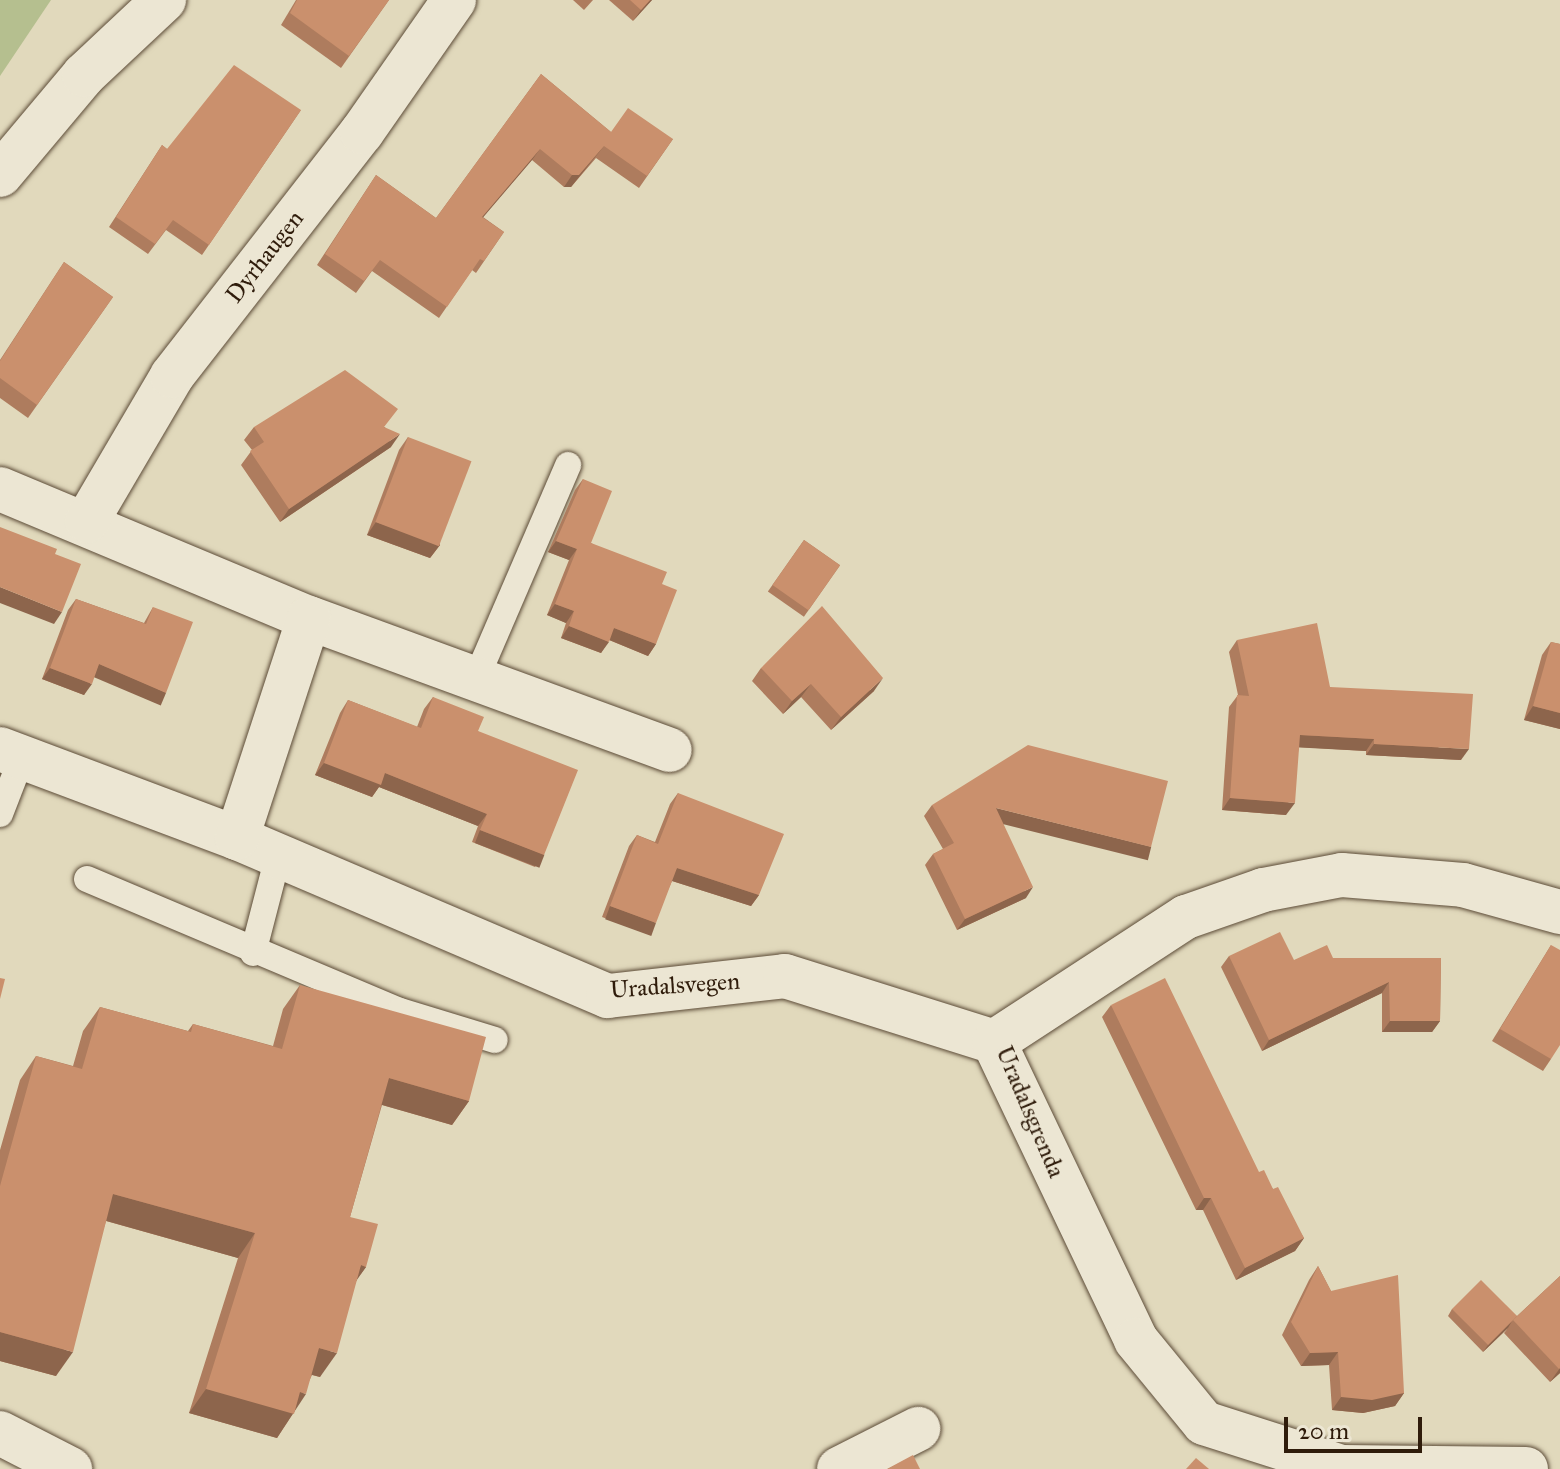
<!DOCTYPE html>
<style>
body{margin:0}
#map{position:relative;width:1560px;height:1469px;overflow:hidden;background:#e1d9bc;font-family:"IM FELL Great Primer",serif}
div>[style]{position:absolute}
.green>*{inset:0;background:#b5bf8f}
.roads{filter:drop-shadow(0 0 2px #5c4b37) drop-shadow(0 0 2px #5c4b37)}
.service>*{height:26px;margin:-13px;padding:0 13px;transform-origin:13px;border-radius:13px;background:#ece6d3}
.minor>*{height:44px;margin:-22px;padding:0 22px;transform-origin:22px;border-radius:22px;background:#ece6d3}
.secondary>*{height:44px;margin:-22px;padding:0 22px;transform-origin:22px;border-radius:22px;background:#ece6d3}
.wall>*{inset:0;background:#ae7c5e;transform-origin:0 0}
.shaded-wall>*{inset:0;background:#8d654c;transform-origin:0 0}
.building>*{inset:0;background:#ca906d;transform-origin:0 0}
span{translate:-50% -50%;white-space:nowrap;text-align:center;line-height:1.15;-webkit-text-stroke:6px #ece6d3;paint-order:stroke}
.street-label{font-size:24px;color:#2f1c0b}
.scale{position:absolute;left:1284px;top:1417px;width:138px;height:36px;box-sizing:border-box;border:4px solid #2f1c0b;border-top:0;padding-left:10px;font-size:24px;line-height:28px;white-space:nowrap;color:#2f1c0b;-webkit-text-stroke:6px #ece6d3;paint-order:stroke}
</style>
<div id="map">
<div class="green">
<i style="clip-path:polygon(0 0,51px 0,0 76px)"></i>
</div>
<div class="roads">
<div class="service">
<i style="left:476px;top:679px;width:233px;rotate:-66.7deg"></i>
<i style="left:0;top:814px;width:61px;rotate:-68.9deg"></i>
<i style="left:87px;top:879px;width:340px;rotate:22.9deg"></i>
<i style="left:400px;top:1011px;width:99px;rotate:17deg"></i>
<i style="left:253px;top:953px;width:100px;rotate:-75.5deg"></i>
</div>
<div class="minor">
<i style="left:0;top:489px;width:335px;rotate:22.7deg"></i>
<i style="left:309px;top:618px;width:384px;rotate:20.1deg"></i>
<i style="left:87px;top:521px;width:168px;rotate:-59.6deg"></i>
<i style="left:172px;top:376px;width:309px;rotate:-52.1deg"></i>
<i style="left:362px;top:132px;width:161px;rotate:-55.1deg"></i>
<i style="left:0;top:749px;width:253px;rotate:20.6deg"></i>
<i style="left:237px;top:838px;width:403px;rotate:23.1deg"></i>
<i style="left:608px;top:996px;width:178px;rotate:-6.4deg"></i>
<i style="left:785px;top:976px;width:219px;rotate:17.5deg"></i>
<i style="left:237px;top:838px;width:231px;rotate:-71.9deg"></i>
<i style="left:994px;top:1042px;width:330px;rotate:64.5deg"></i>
<i style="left:1136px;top:1340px;width:107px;rotate:50.7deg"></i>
<i style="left:1204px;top:1423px;width:145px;rotate:17.7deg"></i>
<i style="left:1342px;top:1467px;width:184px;rotate:0.6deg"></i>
<i style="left:994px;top:1042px;width:229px;rotate:-33.1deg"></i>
<i style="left:1186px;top:917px;width:82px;rotate:-19.3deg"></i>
<i style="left:1263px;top:890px;width:80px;rotate:-10.8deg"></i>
<i style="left:1342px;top:875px;width:121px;rotate:4.7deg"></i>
<i style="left:1463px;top:885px;width:101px;rotate:15.6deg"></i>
<i style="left:0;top:1433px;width:79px;rotate:27.2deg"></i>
<i style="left:839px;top:1469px;width:89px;rotate:-26.9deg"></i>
</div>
<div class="secondary">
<i style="left:0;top:175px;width:131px;rotate:-50deg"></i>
<i style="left:84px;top:75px;width:110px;rotate:-43.2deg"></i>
</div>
</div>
<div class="wall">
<i style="clip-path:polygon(296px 0,389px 0,341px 68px,281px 25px)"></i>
<i style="clip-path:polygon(573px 0,593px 0,584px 10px)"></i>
<i style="clip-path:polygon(609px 0,652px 0,633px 21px)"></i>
<i style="clip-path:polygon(541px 74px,611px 132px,673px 139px,639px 188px,596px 158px,571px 187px,564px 187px,532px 160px,483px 217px,504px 232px,476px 273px,472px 270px,439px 318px,372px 271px,356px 293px,317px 265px,376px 175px,436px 218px)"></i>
<i style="clip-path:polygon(301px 110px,202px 255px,166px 230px,148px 254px,109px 227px,162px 145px,167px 149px)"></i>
<i style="clip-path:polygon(64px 262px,113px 297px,28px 418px,0 398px,0 360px)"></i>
<i style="clip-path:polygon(254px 427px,385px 427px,391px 447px,280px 522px,241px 465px,252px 450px,244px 440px)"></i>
<i style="clip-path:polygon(408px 437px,440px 545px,430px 558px,367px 535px,399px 450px)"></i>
<i style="clip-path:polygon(583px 479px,591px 543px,662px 584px,656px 644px,648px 656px,609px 640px,601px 653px,561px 638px,566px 623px,547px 615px,569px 560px,548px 552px,575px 490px)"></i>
<i style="left:804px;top:540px;width:44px;height:63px;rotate:35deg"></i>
<i style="clip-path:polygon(76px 599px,144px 623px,153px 607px,159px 704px,94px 676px,84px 695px,42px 679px,68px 610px)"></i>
<i style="clip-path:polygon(1237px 640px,1330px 687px,1461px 760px,1366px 755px,1366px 751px,1299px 747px,1286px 815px,1222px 810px,1229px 707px,1238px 695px,1229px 652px)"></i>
<i style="clip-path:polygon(1551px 642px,1560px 644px,1560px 729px,1524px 720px,1542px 655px)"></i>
<i style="clip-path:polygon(761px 668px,874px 691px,831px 730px,801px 697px,783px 714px,752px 681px)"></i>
<i style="clip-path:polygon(433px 697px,478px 731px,544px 855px,535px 867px,472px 842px,478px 826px,379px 787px,372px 797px,315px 775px,340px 713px,348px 700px,417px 727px,424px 709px)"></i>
<i style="clip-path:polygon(678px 793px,759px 895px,751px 906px,672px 881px,648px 934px,602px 917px,629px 846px,637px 835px,655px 842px,670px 804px)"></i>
<i style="clip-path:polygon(932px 805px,1143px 858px,1003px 823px,1026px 898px,957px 930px,925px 865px,933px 854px,943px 849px,924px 816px)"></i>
<i style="clip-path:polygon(1551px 945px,1551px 1059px,1543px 1071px,1492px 1041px)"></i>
<i style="clip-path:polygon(1229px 956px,1294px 960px,1333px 958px,1441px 958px,1440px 1021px,1432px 1032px,1382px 1032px,1382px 993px,1262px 1051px,1221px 967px)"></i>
<i style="clip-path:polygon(300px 985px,469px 1101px,452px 1125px,382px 1105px,350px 1217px,366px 1267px,357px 1279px,320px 1377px,312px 1375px,295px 1410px,277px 1438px,189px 1413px,238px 1258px,106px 1221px,56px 1376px,0 1361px,0 1150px,20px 1080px,36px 1056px,73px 1066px,83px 1031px,100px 1007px,188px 1031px,193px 1024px,273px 1046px,283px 1009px)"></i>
<i style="clip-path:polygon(1111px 1005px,1273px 1189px,1304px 1238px,1295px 1251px,1236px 1280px,1203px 1210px,1196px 1210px,1102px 1017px)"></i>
<i style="clip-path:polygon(1318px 1266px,1331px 1291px,1404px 1393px,1395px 1406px,1363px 1413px,1332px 1410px,1329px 1365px,1301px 1366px,1282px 1335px,1309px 1280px)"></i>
<i style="clip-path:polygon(1560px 1276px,1560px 1373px,1550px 1382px,1504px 1333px,1508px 1328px,1483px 1352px,1448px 1316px,1452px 1309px,1517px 1316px)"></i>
</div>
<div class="shaded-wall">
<i style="clip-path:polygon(650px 0,652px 0,633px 21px,641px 10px)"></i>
<i style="clip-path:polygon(604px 146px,571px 187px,564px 187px,572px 175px)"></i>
<i style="clip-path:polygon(540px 149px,532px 160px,474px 228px,482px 217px)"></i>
<i style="clip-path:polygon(400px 434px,391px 447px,280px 522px,289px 509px)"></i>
<i style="clip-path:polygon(376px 522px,440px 545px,430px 558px,367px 535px)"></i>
<i style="clip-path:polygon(556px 541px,577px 549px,569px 560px,548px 552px)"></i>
<i style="clip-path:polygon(0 587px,62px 612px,54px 624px,0 603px)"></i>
<i style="clip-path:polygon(555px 604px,574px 611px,566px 623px,547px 615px)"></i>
<i style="clip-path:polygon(569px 626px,609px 642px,601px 653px,561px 638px)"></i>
<i style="clip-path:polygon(614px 628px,656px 644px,648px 656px,607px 639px)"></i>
<i style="left:99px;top:664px;width:73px;height:14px;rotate:23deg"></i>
<i style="clip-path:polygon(50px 668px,92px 684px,84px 695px,42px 679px)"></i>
<i style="clip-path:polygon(883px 678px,874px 691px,831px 730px,841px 717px)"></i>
<i style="clip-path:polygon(811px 684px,801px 697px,783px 714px,792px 701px)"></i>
<i style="clip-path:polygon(1533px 706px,1560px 713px,1560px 729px,1524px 720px)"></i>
<i style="clip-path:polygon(1300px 735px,1374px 739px,1366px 751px,1291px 747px)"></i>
<i style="clip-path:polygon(1374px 744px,1469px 749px,1461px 760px,1366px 755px)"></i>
<i style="clip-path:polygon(324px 763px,385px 773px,487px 814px,478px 826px,379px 787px,372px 797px,315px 775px)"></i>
<i style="clip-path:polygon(1230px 798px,1295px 803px,1286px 815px,1222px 810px)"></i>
<i style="left:996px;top:808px;width:160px;height:14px;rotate:14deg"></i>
<i style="left:480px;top:830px;width:69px;height:14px;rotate:21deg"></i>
<i style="clip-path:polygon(677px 868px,759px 895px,751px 906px,669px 880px)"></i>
<i style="clip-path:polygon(1033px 887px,1026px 898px,957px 930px,965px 919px)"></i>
<i style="left:610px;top:906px;width:49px;height:14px;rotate:20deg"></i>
<i style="clip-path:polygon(1389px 982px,1382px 993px,1262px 1051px,1269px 1040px)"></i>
<i style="clip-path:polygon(1390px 1021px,1440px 1021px,1432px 1032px,1382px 1032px)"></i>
<i style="clip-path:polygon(389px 1078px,469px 1101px,452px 1125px,372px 1102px)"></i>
<i style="clip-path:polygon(113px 1194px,255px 1233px,238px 1258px,96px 1218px)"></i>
<i style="clip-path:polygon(1204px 1198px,1211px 1198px,1203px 1210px,1196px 1210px)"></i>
<i style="clip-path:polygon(1304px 1238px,1295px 1251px,1236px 1280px,1245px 1268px)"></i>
<i style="clip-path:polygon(361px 1265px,366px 1267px,349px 1291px)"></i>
<i style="clip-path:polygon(1512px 1321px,1508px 1328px,1483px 1352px,1488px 1345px)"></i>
<i style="clip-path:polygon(0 1332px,73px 1352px,56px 1376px,0 1361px)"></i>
<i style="clip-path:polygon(319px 1348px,337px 1353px,320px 1377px,302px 1372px)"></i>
<i style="clip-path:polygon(1338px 1352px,1329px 1365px,1301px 1366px,1310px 1353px)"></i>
<i style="clip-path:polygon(1560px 1368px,1560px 1373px,1550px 1382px)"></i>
<i style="clip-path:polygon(206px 1389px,300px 1392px,306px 1394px,277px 1438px,189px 1413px)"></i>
<i style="clip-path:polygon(1404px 1393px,1395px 1406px,1363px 1413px,1332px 1410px,1341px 1397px)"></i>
</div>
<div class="building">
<i style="clip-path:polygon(297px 0,389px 0,349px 56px,290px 13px)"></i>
<i style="clip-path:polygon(630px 0,650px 0,641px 10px)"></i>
<i style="clip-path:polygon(234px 65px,301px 110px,209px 245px,173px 220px,155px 244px,116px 217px,162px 145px,167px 149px)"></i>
<i style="clip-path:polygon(541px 74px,611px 132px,628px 108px,673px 139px,647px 176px,604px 146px,579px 175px,572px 175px,540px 149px,482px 217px,504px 232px,484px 261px,480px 259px,447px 307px,380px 260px,364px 281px,325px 254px,376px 175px,436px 218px)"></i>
<i style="clip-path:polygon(64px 262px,113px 297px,37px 405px,0 378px,0 361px)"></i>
<i style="clip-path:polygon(345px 370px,398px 409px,384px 427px,400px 434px,289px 509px,250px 451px,264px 442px,254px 427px)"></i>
<i style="left:408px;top:437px;width:68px;height:91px;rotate:21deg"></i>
<i style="clip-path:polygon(583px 479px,612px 491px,591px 543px,667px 572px,662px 584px,677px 590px,656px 644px,614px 628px,609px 642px,569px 626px,574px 611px,555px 604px,577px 549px,556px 541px)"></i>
<i style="clip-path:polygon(0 527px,57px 549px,55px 554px,81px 564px,62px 612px,0 587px)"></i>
<i style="left:804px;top:540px;width:44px;height:55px;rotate:35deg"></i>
<i style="clip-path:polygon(76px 599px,146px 624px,153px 607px,193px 622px,166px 693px,99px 664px,92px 684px,50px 668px)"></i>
<i style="clip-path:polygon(822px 606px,883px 678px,841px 717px,811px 684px,792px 701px,761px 668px)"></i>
<i style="clip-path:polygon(1317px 623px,1330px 687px,1473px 694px,1469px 749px,1374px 744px,1374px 739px,1300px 735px,1295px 803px,1230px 798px,1237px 695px,1249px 696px,1237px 640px)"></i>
<i style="clip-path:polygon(1551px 642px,1560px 644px,1560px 713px,1533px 706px)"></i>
<i style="clip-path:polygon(433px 697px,484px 717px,478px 731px,578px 770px,544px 855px,480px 830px,487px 814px,385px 773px,381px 785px,324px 763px,348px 700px,421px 728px)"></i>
<i style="clip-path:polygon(1028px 745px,1168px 781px,1151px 847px,996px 808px,1033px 887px,965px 919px,933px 854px,954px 843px,932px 805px)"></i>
<i style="clip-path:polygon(678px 793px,784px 834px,759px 895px,677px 868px,656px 923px,610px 906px,637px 835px,658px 844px)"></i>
<i style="clip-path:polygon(1280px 932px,1294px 960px,1327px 945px,1333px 958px,1441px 958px,1440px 1021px,1390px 1021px,1389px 982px,1269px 1040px,1229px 956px)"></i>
<i style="clip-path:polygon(1551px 945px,1560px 950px,1560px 1045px,1551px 1059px,1500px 1029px)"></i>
<i style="clip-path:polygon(0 978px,5px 979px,0 999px)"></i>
<i style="clip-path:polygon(1165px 978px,1259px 1172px,1264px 1170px,1273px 1189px,1278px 1187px,1304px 1238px,1245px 1268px,1211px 1198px,1204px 1198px,1111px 1005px)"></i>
<i style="clip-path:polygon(300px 985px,486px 1037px,469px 1101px,389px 1078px,350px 1217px,378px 1224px,366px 1267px,361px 1265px,337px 1353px,319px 1348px,306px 1394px,300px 1392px,294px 1414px,206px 1389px,255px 1233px,113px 1194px,73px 1352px,0 1332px,0 1186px,36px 1056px,82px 1069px,100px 1007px,191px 1032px,193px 1024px,282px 1049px)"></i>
<i style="clip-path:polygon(1318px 1266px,1331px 1291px,1398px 1275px,1404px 1393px,1372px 1400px,1341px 1397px,1338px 1352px,1310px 1353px,1291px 1322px)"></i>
<i style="clip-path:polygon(1560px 1276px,1560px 1368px,1559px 1369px,1513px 1320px)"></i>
<i style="left:1481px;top:1280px;width:51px;height:41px;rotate:45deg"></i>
<i style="clip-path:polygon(913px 1455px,920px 1469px,887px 1469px)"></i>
<i style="clip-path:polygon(1196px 1458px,1209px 1469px,1186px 1469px)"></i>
</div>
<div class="street-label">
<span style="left:265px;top:257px;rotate:-52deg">Dyrhaugen</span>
<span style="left:675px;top:986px;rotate:-4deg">Uradalsvegen</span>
<span style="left:1030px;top:1112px;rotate:67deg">Uradalsgrenda</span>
</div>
<div class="scale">20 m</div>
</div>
